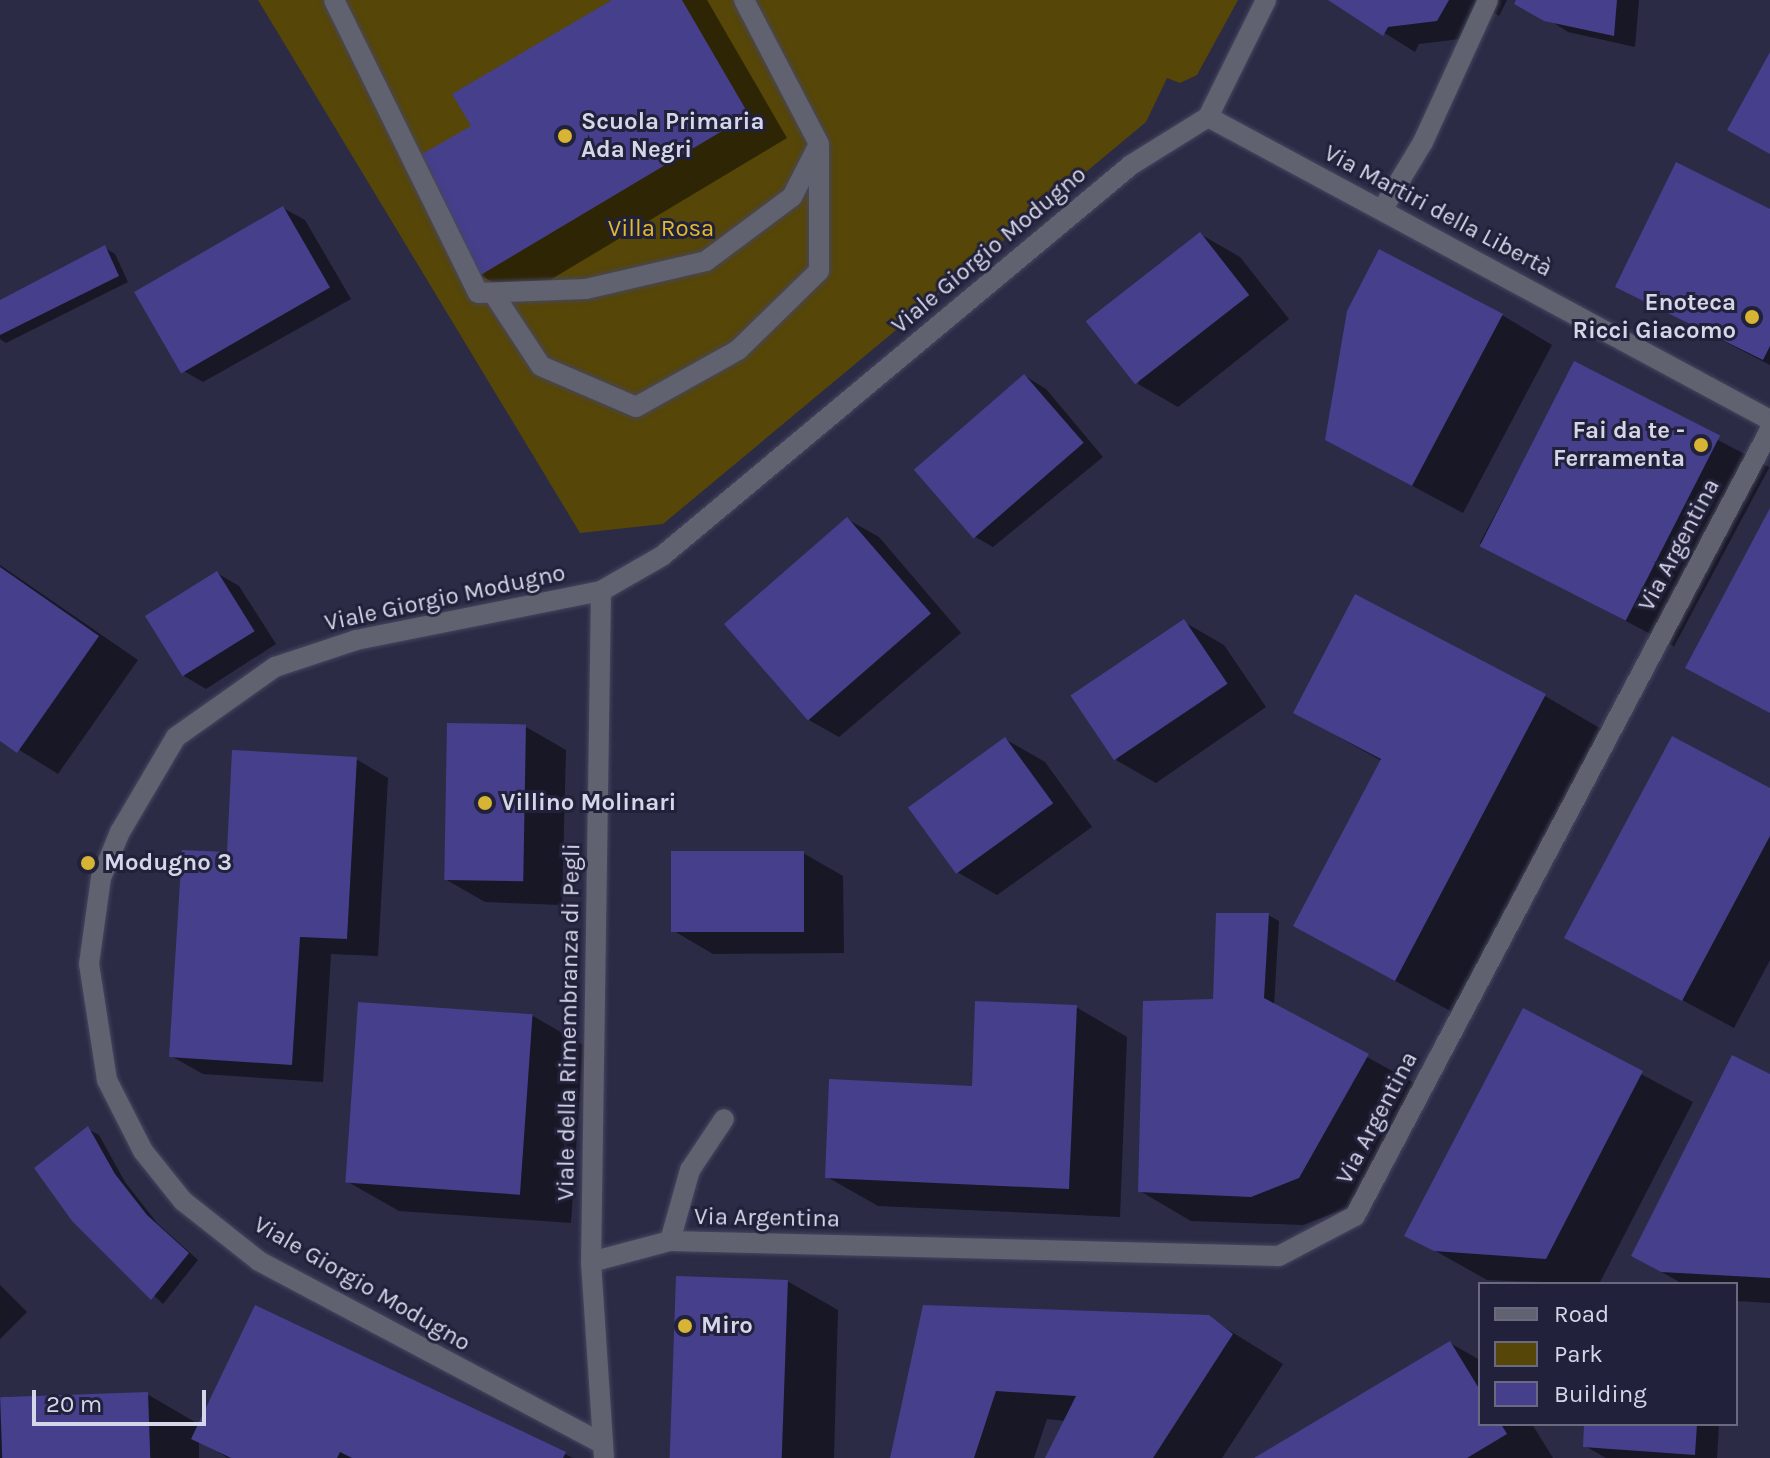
<!DOCTYPE html>
<meta charset="utf-8">
<style>
body{margin:0}
#map{position:relative;width:1770px;height:1458px;overflow:hidden;background:#2b2b46;font-family:Karla,sans-serif}
div>[style]{position:absolute}
.green>*{inset:0;background:#564608}
.shadow>*{inset:0;background:#0007;transform-origin:0 0}
.building>*{inset:0;background:#453f8c;transform-origin:0 0}
.roads{filter:drop-shadow(0 0 2px #464660) drop-shadow(0 0 2px #464660)}
.minor>*{height:20px;margin:-10px;padding:0 10px;transform-origin:10px;border-radius:10px;background:#61626f}
.dots>*{width:22px;height:22px;translate:-50% -50%;box-sizing:border-box;border:4px solid #22213b;border-radius:50%}
span{translate:-50% -50%;white-space:nowrap;text-align:center;line-height:1.15;-webkit-text-stroke:6px #22213b;paint-order:stroke}
.poi-label{font-size:24px;color:#d5d6e8;font-weight:700}
.left{translate:0 -50%;text-align:left}
.right{translate:-100% -50%;text-align:right}
.street-label{font-size:24px;color:#d5d6e8}
.park-label{font-size:24px;color:#e1bb29}
.legend{position:absolute;left:1478px;top:1282px;width:260px;height:144px;box-sizing:border-box;background:#22213b;border:2px solid #6a6980;margin:0;padding:10px 14px;list-style:none;font-size:24px;color:#d5d6e8}
.legend li{display:flex;align-items:center;gap:16px;height:40px}
.legend b{width:40px;border:2px solid #6a6980}
.scale{position:absolute;left:32px;top:1390px;width:174px;height:36px;box-sizing:border-box;border:4px solid #d5d6e8;border-top:0;padding-left:10px;font-size:24px;line-height:28px;white-space:nowrap;color:#d5d6e8;-webkit-text-stroke:6px #22213b;paint-order:stroke}
</style>
<div id="map">
<div class="green">
<i style="clip-path:polygon(258px 0,1238px 0,1197px 75px,1180px 83px,1167px 78px,1146px 122px,663px 524px,580px 533px)"></i>
</div>
<div class="shadow">
<i style="clip-path:polygon(616px 0,707px 0,787px 138px,520px 298px,480px 275px,473px 127px)"></i>
<i style="clip-path:polygon(1332px 0,1507px 0,1499px 16px,1487px 8px,1468px 38px,1419px 44px,1415px 52px)"></i>
<i style="clip-path:polygon(1518px 0,1639px 0,1635px 47px,1568px 32px)"></i>
<i style="clip-path:polygon(283px 208px,305px 220px,351px 299px,203px 382px,182px 370px)"></i>
<i style="clip-path:polygon(1770px 211px,1770px 365px,1617px 286px)"></i>
<i style="clip-path:polygon(1200px 234px,1240px 257px,1289px 319px,1178px 407px,1138px 384px)"></i>
<i style="clip-path:polygon(105px 248px,115px 254px,128px 282px,6px 343px,0 339px,0 302px)"></i>
<i style="clip-path:polygon(1502px 315px,1552px 345px,1463px 513px,1379px 468px)"></i>
<i style="left:1575px;top:364px;width:220px;height:203px;rotate:28deg"></i>
<i style="clip-path:polygon(1025px 376px,1046px 389px,1103px 457px,993px 547px,972px 535px)"></i>
<i style="clip-path:polygon(847px 519px,879px 537px,961px 633px,839px 737px,807px 719px)"></i>
<i style="clip-path:polygon(0 565px,138px 660px,58px 774px,0 738px)"></i>
<i style="clip-path:polygon(217px 573px,239px 586px,276px 644px,206px 689px,184px 676px)"></i>
<i style="clip-path:polygon(1184px 622px,1224px 645px,1266px 707px,1156px 783px,1116px 760px)"></i>
<i style="clip-path:polygon(1545px 696px,1603px 730px,1454px 1013px,1295px 926px,1382px 761px,1295px 713px)"></i>
<i style="clip-path:polygon(526px 727px,566px 750px,562px 905px,485px 902px,445px 879px)"></i>
<i style="clip-path:polygon(1005px 739px,1045px 762px,1092px 827px,997px 895px,957px 872px)"></i>
<i style="clip-path:polygon(356px 759px,388px 778px,378px 956px,331px 954px,323px 1082px,203px 1074px,171px 1056px,229px 854px)"></i>
<i style="clip-path:polygon(1770px 790px,1770px 960px,1734px 1028px,1567px 938px)"></i>
<i style="clip-path:polygon(803px 853px,843px 876px,844px 953px,713px 954px,674px 931px)"></i>
<i style="clip-path:polygon(1268px 915px,1279px 921px,1274px 1006px,1418px 1085px,1350px 1207px,1303px 1225px,1191px 1221px,1140px 1191px,1221px 1001px)"></i>
<i style="clip-path:polygon(1076px 1007px,1127px 1037px,1120px 1217px,878px 1206px,827px 1177px,974px 1088px)"></i>
<i style="clip-path:polygon(1524px 1011px,1693px 1102px,1599px 1284px,1487px 1280px,1407px 1235px)"></i>
<i style="clip-path:polygon(533px 1016px,583px 1045px,571px 1223px,399px 1211px,348px 1182px)"></i>
<i style="clip-path:polygon(1770px 1077px,1770px 1303px,1736px 1301px,1736px 1284px,1683px 1284px,1633px 1256px)"></i>
<i style="clip-path:polygon(88px 1129px,99px 1135px,125px 1182px,157px 1223px,198px 1260px,163px 1304px,73px 1219px)"></i>
<i style="clip-path:polygon(787px 1281px,838px 1310px,834px 1458px,672px 1458px)"></i>
<i style="clip-path:polygon(0 1285px,27px 1312px,0 1339px)"></i>
<i style="clip-path:polygon(925px 1307px,1208px 1317px,1283px 1364px,1222px 1458px,1047px 1458px,1066px 1421px,1047px 1419px,1034px 1458px,892px 1458px)"></i>
<i style="clip-path:polygon(256px 1308px,565px 1454px,573px 1458px,228px 1458px,199px 1441px,199px 1458px,0 1458px,0 1398px,147px 1394px,200px 1425px)"></i>
<i style="clip-path:polygon(1450px 1343px,1480px 1360px,1480px 1424px,1532px 1424px,1553px 1458px,1258px 1458px)"></i>
<i style="clip-path:polygon(1586px 1424px,1719px 1424px,1717px 1458px,1606px 1458px,1585px 1446px)"></i>
</div>
<div class="building">
<i style="clip-path:polygon(612px 0,682px 0,749px 115px,479px 276px,422px 154px,471px 126px,452px 94px)"></i>
<i style="clip-path:polygon(1328px 0,1449px 0,1437px 21px,1388px 27px,1383px 36px)"></i>
<i style="clip-path:polygon(1516px 0,1617px 0,1614px 36px,1544px 21px,1514px 4px)"></i>
<i style="clip-path:polygon(1770px 52px,1770px 154px,1727px 130px)"></i>
<i style="clip-path:polygon(1676px 162px,1770px 209px,1770px 346px,1763px 360px,1615px 287px)"></i>
<i style="left:283px;top:206px;width:94px;height:172px;rotate:60deg"></i>
<i style="left:1200px;top:232px;width:80px;height:145px;rotate:52deg"></i>
<i style="clip-path:polygon(105px 245px,119px 276px,0 335px,0 300px)"></i>
<i style="clip-path:polygon(1379px 249px,1503px 314px,1412px 486px,1325px 440px,1347px 311px)"></i>
<i style="left:1574px;top:361px;width:164px;height:208px;rotate:27deg"></i>
<i style="left:1024px;top:374px;width:91px;height:146px;rotate:49deg"></i>
<i style="clip-path:polygon(1770px 508px,1770px 713px,1685px 668px)"></i>
<i style="left:847px;top:517px;width:128px;height:163px;rotate:49deg"></i>
<i style="clip-path:polygon(0 567px,99px 636px,17px 753px,0 741px)"></i>
<i style="left:217px;top:571px;width:71px;height:85px;rotate:58deg"></i>
<i style="clip-path:polygon(1355px 594px,1546px 694px,1395px 981px,1293px 926px,1381px 759px,1293px 713px)"></i>
<i style="left:1184px;top:619px;width:78px;height:137px;rotate:56deg"></i>
<i style="left:447px;top:723px;width:79px;height:157px;rotate:1deg"></i>
<i style="clip-path:polygon(1672px 736px,1770px 788px,1770px 836px,1682px 1001px,1564px 938px)"></i>
<i style="left:1005px;top:737px;width:82px;height:120px;rotate:54deg"></i>
<i style="clip-path:polygon(232px 750px,357px 757px,347px 939px,300px 937px,292px 1065px,169px 1057px,182px 850px,227px 852px)"></i>
<i style="left:671px;top:851px;width:133px;height:81px"></i>
<i style="clip-path:polygon(1216px 913px,1269px 913px,1264px 998px,1369px 1054px,1299px 1178px,1251px 1197px,1138px 1192px,1143px 1001px,1213px 999px)"></i>
<i style="clip-path:polygon(975px 1001px,1077px 1005px,1069px 1189px,825px 1178px,829px 1079px,972px 1086px)"></i>
<i style="left:358px;top:1002px;width:175px;height:181px;rotate:4deg"></i>
<i style="clip-path:polygon(1523px 1008px,1643px 1071px,1546px 1259px,1434px 1251px,1404px 1236px)"></i>
<i style="clip-path:polygon(1732px 1055px,1770px 1074px,1770px 1278px,1661px 1272px,1631px 1256px)"></i>
<i style="clip-path:polygon(88px 1126px,115px 1174px,147px 1215px,189px 1253px,151px 1300px,72px 1221px,34px 1168px)"></i>
<i style="left:676px;top:1276px;width:112px;height:182px;rotate:2deg"></i>
<i style="clip-path:polygon(255px 1305px,566px 1452px,563px 1458px,352px 1458px,340px 1452px,337px 1458px,231px 1458px,191px 1439px)"></i>
<i style="clip-path:polygon(923px 1305px,1209px 1315px,1233px 1334px,1153px 1458px,1045px 1458px,1076px 1396px,996px 1391px,974px 1458px,890px 1458px)"></i>
<i style="clip-path:polygon(1450px 1341px,1480px 1390px,1480px 1424px,1501px 1424px,1507px 1434px,1467px 1458px,1254px 1458px)"></i>
<i style="left:148px;top:1392px;width:66px;height:148px;rotate:88deg"></i>
<i style="clip-path:polygon(1584px 1424px,1697px 1424px,1695px 1455px,1583px 1447px)"></i>
</div>
<div class="roads">
<div class="minor">
<i style="left:334px;top:0;width:326px;rotate:63.8deg"></i>
<i style="left:478px;top:293px;width:108px;rotate:-2.1deg"></i>
<i style="left:586px;top:289px;width:123px;rotate:-13.1deg"></i>
<i style="left:706px;top:261px;width:107px;rotate:-36.7deg"></i>
<i style="left:792px;top:197px;width:59px;rotate:-63deg"></i>
<i style="left:819px;top:144px;width:162px;rotate:-117.5deg"></i>
<i style="left:1208px;top:117px;width:638px;rotate:28.33deg"></i>
<i style="left:1382px;top:210px;width:79px;rotate:-58.9deg"></i>
<i style="left:1423px;top:142px;width:156px;rotate:-65.4deg"></i>
<i style="left:493px;top:293px;width:87px;rotate:56.7deg"></i>
<i style="left:541px;top:366px;width:103px;rotate:23.3deg"></i>
<i style="left:636px;top:407px;width:117px;rotate:-29.2deg"></i>
<i style="left:738px;top:350px;width:113px;rotate:-44.3deg"></i>
<i style="left:819px;top:271px;width:123px;rotate:-90deg"></i>
<i style="left:601px;top:591px;width:671px;rotate:90.85deg"></i>
<i style="left:591px;top:1262px;width:196px;rotate:86.2deg"></i>
<i style="left:670px;top:1241px;width:74px;rotate:-74.3deg"></i>
<i style="left:690px;top:1170px;width:61px;rotate:-56.3deg"></i>
<i style="left:591px;top:1262px;width:82px;rotate:-14.9deg"></i>
<i style="left:670px;top:1241px;width:609px;rotate:1.41deg"></i>
<i style="left:1279px;top:1256px;width:86px;rotate:-27.8deg"></i>
<i style="left:1355px;top:1216px;width:889px;rotate:-62.17deg"></i>
<i style="left:603px;top:1444px;width:390px;rotate:-152deg"></i>
<i style="left:259px;top:1261px;width:97px;rotate:-141.7deg"></i>
<i style="left:183px;top:1201px;width:64px;rotate:-128.7deg"></i>
<i style="left:143px;top:1151px;width:80px;rotate:-116.9deg"></i>
<i style="left:107px;top:1080px;width:117px;rotate:-98.8deg"></i>
<i style="left:89px;top:964px;width:87px;rotate:-82.1deg"></i>
<i style="left:101px;top:878px;width:50px;rotate:-67.6deg"></i>
<i style="left:120px;top:832px;width:110px;rotate:-59.5deg"></i>
<i style="left:176px;top:737px;width:121px;rotate:-35.3deg"></i>
<i style="left:275px;top:667px;width:85px;rotate:-18.4deg"></i>
<i style="left:356px;top:640px;width:250px;rotate:-11.3deg"></i>
<i style="left:601px;top:591px;width:70px;rotate:-29.8deg"></i>
<i style="left:662px;top:556px;width:611px;rotate:-39.82deg"></i>
<i style="left:1131px;top:165px;width:91px;rotate:-31.9deg"></i>
<i style="left:1208px;top:117px;width:131px;rotate:-63.6deg"></i>
</div>
</div>
<div class="dots">
<i style="left:565px;top:136px;background:#d7b434"></i>
<i style="left:1752px;top:317px;background:#d7b434"></i>
<i style="left:1701px;top:445px;background:#d7b434"></i>
<i style="left:485px;top:803px;background:#d7b434"></i>
<i style="left:88px;top:863px;background:#d7b434"></i>
<i style="left:685px;top:1326px;background:#d7b434"></i>
</div>
<div class="poi-label">
<span class="left" style="left:581px;top:136px">Scuola Primaria<br>Ada Negri</span>
<span class="right" style="left:1736px;top:317px">Enoteca<br>Ricci Giacomo</span>
<span class="right" style="left:1685px;top:445px">Fai da te -<br>Ferramenta</span>
<span class="left" style="left:501px;top:803px">Villino Molinari</span>
<span class="left" style="left:104px;top:863px">Modugno 3</span>
<span class="left" style="left:701px;top:1326px">Miro</span>
</div>
<div class="street-label">
<span style="left:1438px;top:211px;rotate:28deg">Via Martiri della Libertà</span>
<span style="left:989px;top:250px;rotate:-40deg">Viale Giorgio Modugno</span>
<span style="left:1679px;top:545px;rotate:-62deg">Via Argentina</span>
<span style="left:445px;top:598px;rotate:-12deg">Viale Giorgio Modugno</span>
<span style="left:569px;top:1022px;rotate:-89deg">Viale della Rimembranza di Pegli</span>
<span style="left:1377px;top:1118px;rotate:-62deg">Via Argentina</span>
<span style="left:767px;top:1218px;rotate:1deg">Via Argentina</span>
<span style="left:362px;top:1284px;rotate:30deg">Viale Giorgio Modugno</span>
</div>
<div class="park-label">
<span style="left:661px;top:229px">Villa Rosa</span>
</div>
<ul class="legend">
<li><b style="height:10px;background:#61626f"></b>Road</li>
<li><b style="height:22px;background:#564608"></b>Park</li>
<li><b style="height:22px;background:#453f8c"></b>Building</li>
</ul>
<div class="scale">20 m</div>
</div>
